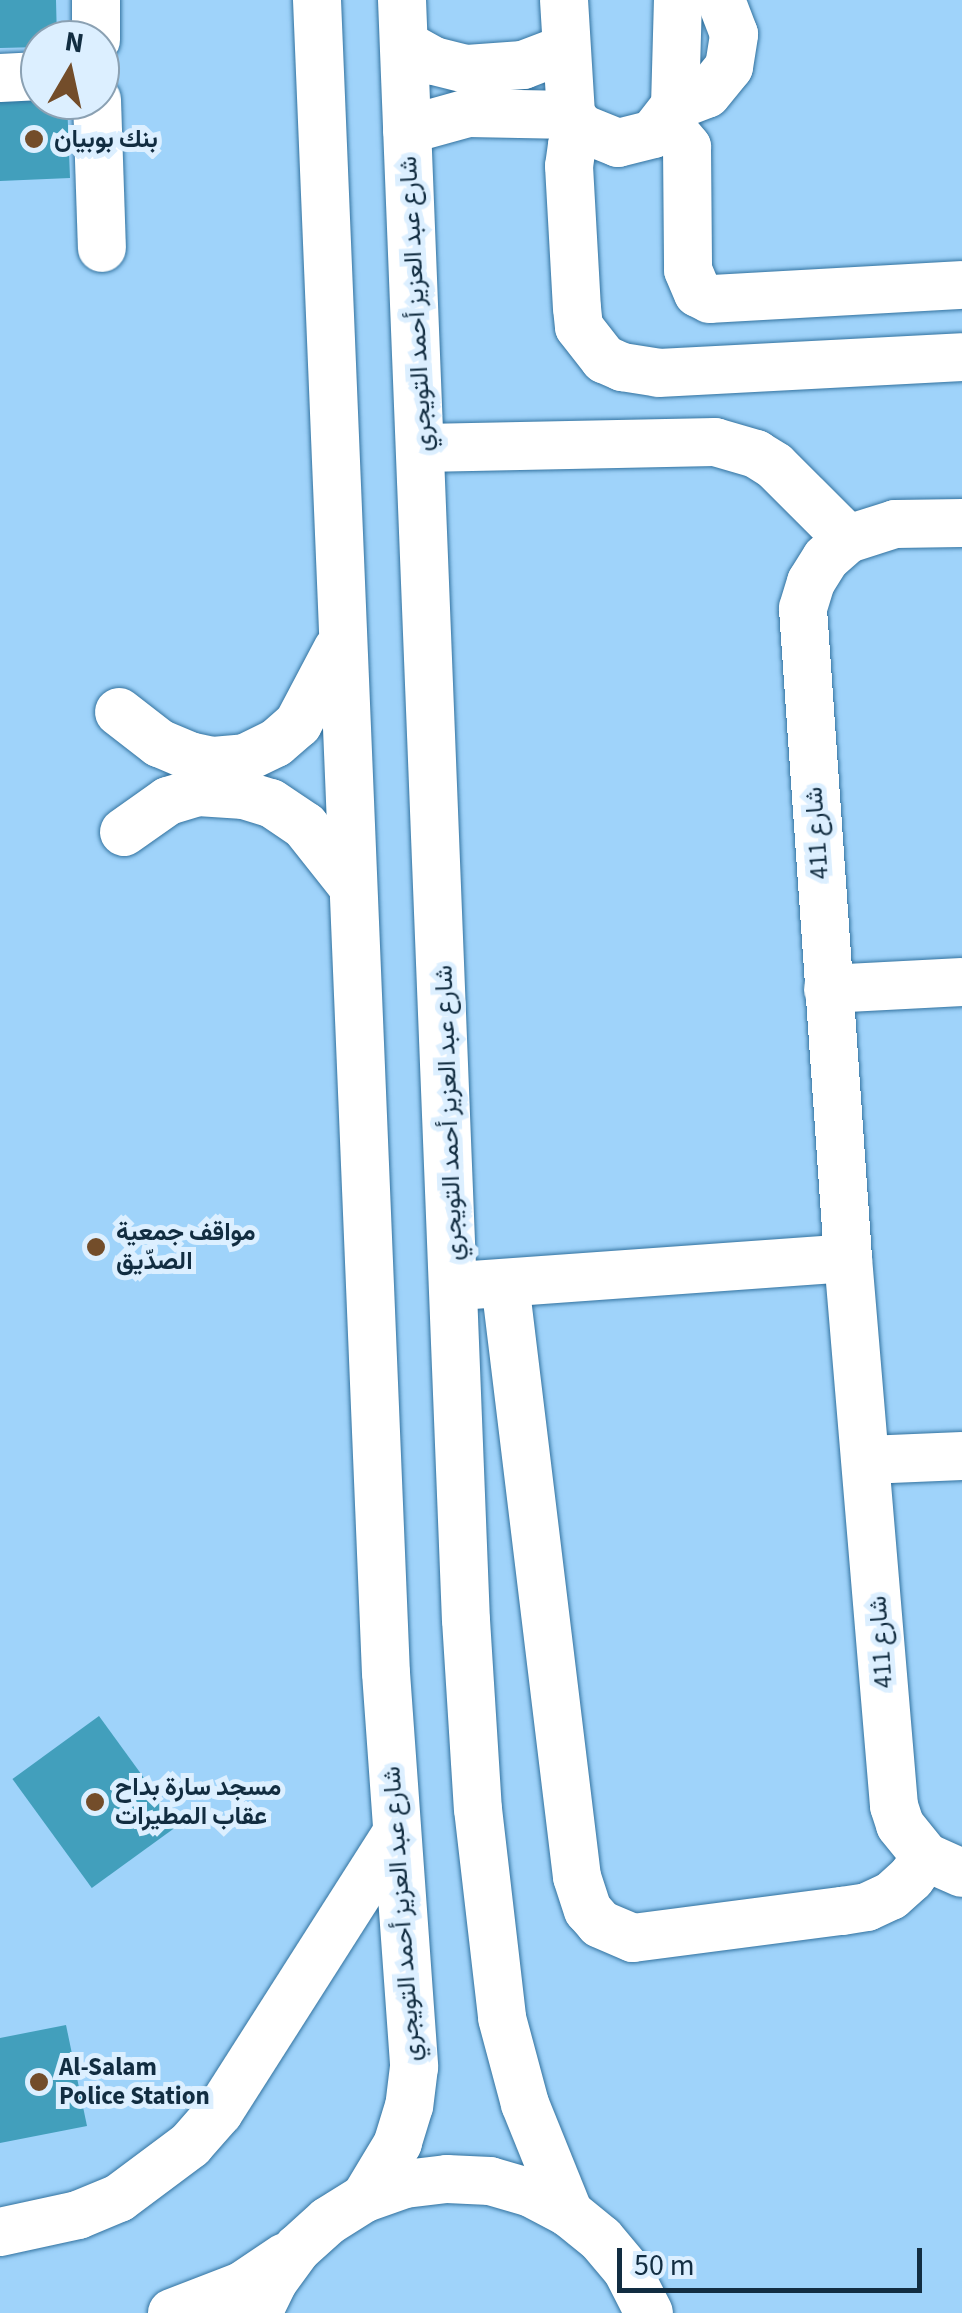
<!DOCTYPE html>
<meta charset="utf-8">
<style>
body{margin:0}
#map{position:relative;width:962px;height:2313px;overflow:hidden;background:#9fd3fa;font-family:"Source Sans 3",Vazirmatn,sans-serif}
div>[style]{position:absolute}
.building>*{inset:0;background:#429fbc;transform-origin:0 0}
.roads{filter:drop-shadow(0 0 2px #32729f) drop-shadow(0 0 2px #32729f)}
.minor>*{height:48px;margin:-24px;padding:0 24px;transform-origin:24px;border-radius:24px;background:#fff}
.dots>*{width:28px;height:28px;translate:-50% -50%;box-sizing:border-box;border:5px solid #dcefff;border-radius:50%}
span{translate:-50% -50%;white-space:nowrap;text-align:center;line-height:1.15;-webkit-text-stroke:10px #dcefff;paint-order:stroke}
.poi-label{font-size:25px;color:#122d41;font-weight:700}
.left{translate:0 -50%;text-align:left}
.street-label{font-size:25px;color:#122d41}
.north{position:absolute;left:20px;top:20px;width:100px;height:100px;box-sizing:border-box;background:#dcefff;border:2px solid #8ba1b3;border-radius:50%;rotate:9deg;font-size:28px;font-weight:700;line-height:40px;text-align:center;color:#122d41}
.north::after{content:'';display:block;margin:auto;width:35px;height:45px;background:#734d2a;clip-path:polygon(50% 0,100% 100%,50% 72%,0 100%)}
.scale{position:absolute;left:617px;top:2248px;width:305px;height:45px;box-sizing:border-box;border:5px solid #122d41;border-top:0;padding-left:12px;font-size:30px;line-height:35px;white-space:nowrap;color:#122d41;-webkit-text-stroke:8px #dcefff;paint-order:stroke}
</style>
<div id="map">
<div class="building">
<i style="clip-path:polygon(0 0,56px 0,57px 40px,40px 40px,40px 47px,0 48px)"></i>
<i style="clip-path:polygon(40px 88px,40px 100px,67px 100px,70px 178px,0 181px,0 90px)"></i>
<i style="left:99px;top:1716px;width:135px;height:107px;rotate:54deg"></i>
<i style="clip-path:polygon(66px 2025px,87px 2126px,0 2143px,0 2038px)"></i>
</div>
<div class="roads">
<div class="minor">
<i style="left:317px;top:0;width:1674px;rotate:87.64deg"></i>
<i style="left:386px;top:1673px;width:395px;rotate:85.9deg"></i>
<i style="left:414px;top:2067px;width:39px;rotate:97deg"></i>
<i style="left:409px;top:2106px;width:39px;rotate:107deg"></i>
<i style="left:398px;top:2143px;width:64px;rotate:121deg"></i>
<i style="left:402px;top:0;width:1621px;rotate:87.74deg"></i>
<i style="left:466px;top:1620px;width:189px;rotate:86.4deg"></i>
<i style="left:478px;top:1809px;width:210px;rotate:83.4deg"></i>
<i style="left:502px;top:2018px;width:89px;rotate:75deg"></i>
<i style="left:525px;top:2104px;width:118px;rotate:68deg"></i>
<i style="left:564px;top:0;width:115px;rotate:86.5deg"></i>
<i style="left:571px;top:115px;width:16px;rotate:52deg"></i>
<i style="left:581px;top:128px;width:40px;rotate:22deg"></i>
<i style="left:618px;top:143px;width:36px;rotate:-14deg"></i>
<i style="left:653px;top:134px;width:36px;rotate:-52deg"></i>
<i style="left:675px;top:106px;width:106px;rotate:-88.4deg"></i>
<i style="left:96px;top:40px;width:40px;rotate:-90deg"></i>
<i style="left:405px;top:45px;width:33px;rotate:29deg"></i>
<i style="left:434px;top:61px;width:34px;rotate:14deg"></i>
<i style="left:467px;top:69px;width:56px;rotate:-4.1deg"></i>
<i style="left:523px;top:65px;width:45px;rotate:-20.9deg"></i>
<i style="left:0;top:78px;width:40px;rotate:-2.9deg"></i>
<i style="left:97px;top:100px;width:148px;rotate:88.1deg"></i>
<i style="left:675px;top:106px;width:34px;rotate:-21deg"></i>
<i style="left:707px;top:94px;width:35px;rotate:-51deg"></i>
<i style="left:729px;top:67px;width:33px;rotate:-81deg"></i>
<i style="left:734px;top:34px;width:36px;rotate:-111deg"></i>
<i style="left:666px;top:122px;width:33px;rotate:50deg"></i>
<i style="left:687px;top:147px;width:123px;rotate:89.5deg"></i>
<i style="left:688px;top:270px;width:25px;rotate:67deg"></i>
<i style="left:698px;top:293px;width:13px;rotate:27deg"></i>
<i style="left:710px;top:299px;width:252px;rotate:-3.2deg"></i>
<i style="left:581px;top:128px;width:19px;rotate:118deg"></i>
<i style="left:572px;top:145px;width:21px;rotate:98deg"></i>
<i style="left:569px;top:166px;width:142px;rotate:86.8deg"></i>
<i style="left:577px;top:308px;width:19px;rotate:84deg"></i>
<i style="left:579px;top:327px;width:41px;rotate:52deg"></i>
<i style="left:604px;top:359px;width:20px;rotate:24deg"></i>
<i style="left:622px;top:367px;width:37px;rotate:9deg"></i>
<i style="left:659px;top:373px;width:303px;rotate:-3deg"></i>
<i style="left:407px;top:130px;width:63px;rotate:-15.6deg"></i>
<i style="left:468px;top:113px;width:103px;rotate:1.1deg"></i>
<i style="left:423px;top:448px;width:292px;rotate:-1.2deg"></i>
<i style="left:715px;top:442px;width:43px;rotate:16.3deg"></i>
<i style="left:756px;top:454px;width:22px;rotate:32deg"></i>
<i style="left:775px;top:466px;width:103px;rotate:45deg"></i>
<i style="left:962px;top:523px;width:67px;rotate:179.1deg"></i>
<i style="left:895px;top:524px;width:49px;rotate:162.3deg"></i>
<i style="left:848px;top:539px;width:29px;rotate:139deg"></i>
<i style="left:826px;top:558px;width:28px;rotate:122deg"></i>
<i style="left:811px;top:582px;width:28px;rotate:107deg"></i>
<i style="left:803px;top:609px;width:651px;rotate:86.03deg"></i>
<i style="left:848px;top:1258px;width:550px;rotate:85.2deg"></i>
<i style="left:894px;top:1806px;width:20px;rotate:72deg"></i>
<i style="left:900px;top:1825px;width:41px;rotate:50.9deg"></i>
<i style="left:926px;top:1857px;width:39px;rotate:24deg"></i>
<i style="left:119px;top:712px;width:51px;rotate:37.8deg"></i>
<i style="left:159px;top:743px;width:33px;rotate:23deg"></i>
<i style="left:189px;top:756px;width:25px;rotate:12deg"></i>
<i style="left:213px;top:761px;width:32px;rotate:-5deg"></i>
<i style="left:245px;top:758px;width:34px;rotate:-26deg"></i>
<i style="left:276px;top:743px;width:29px;rotate:-41deg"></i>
<i style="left:298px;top:724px;width:84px;rotate:-62.2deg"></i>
<i style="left:124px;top:832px;width:54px;rotate:-35.2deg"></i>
<i style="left:168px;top:801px;width:31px;rotate:-17deg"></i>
<i style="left:198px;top:792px;width:46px;rotate:3.7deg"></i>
<i style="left:244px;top:795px;width:28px;rotate:17deg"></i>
<i style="left:271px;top:803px;width:41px;rotate:34.1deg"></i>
<i style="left:305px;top:826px;width:74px;rotate:51.6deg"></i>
<i style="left:828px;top:989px;width:134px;rotate:-3deg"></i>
<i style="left:505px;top:1283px;width:598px;rotate:83.09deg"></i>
<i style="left:577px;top:1877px;width:35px;rotate:72deg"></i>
<i style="left:588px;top:1910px;width:18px;rotate:49deg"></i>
<i style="left:600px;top:1924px;width:36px;rotate:23deg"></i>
<i style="left:633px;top:1938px;width:211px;rotate:-7.4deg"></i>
<i style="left:842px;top:1911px;width:25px;rotate:-9deg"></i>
<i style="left:867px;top:1907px;width:26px;rotate:-25deg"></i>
<i style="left:891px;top:1896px;width:27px;rotate:-42deg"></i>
<i style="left:911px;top:1878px;width:26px;rotate:-54deg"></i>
<i style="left:472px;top:1285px;width:377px;rotate:-4.1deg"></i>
<i style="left:867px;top:1460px;width:95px;rotate:-2.4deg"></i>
<i style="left:0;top:2232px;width:80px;rotate:-12.3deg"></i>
<i style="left:78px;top:2215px;width:44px;rotate:-22.5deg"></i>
<i style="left:119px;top:2198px;width:89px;rotate:-36.7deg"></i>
<i style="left:190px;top:2145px;width:44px;rotate:-48.7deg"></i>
<i style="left:219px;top:2112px;width:330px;rotate:-57.5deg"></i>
<i style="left:172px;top:2313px;width:75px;rotate:-21.1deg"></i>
<i style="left:242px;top:2286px;width:52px;rotate:-34deg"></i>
<i style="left:258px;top:2313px;width:34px;rotate:-64deg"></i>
<i style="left:273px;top:2282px;width:41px;rotate:-54deg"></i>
<i style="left:297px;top:2249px;width:42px;rotate:-42.1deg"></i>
<i style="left:328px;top:2221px;width:44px;rotate:-31.9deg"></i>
<i style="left:365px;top:2198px;width:42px;rotate:-19.3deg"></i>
<i style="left:405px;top:2184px;width:42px;rotate:-6.8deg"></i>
<i style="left:447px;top:2179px;width:43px;rotate:2.7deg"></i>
<i style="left:490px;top:2181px;width:43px;rotate:16.3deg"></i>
<i style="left:531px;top:2193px;width:43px;rotate:27.8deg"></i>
<i style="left:569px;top:2213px;width:41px;rotate:39.1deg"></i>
<i style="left:601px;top:2239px;width:40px;rotate:50deg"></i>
<i style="left:627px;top:2270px;width:48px;rotate:62.9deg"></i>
</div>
</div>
<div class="dots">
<i style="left:34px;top:139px;background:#734d2a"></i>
<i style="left:96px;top:1247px;background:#734d2a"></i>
<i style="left:95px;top:1802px;background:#734d2a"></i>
<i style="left:39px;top:2082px;background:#734d2a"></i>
</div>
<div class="poi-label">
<span class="left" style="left:54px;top:139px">بنك بوبيان</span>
<span class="left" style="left:116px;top:1247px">مواقف جمعية<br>الصدّيق</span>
<span class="left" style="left:115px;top:1802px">مسجد سارة بداح<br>عقاب المطيرات</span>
<span class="left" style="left:59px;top:2082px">Al-Salam<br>Police Station</span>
</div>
<div class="street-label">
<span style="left:416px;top:304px;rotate:-93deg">شارع عبد العزيز أحمد التويجري</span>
<span style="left:817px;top:833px;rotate:-94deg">شارع 411</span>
<span style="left:449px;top:1113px;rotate:-92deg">شارع عبد العزيز أحمد التويجري</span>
<span style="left:881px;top:1642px;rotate:-94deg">شارع 411</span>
<span style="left:402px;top:1914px;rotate:-94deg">شارع عبد العزيز أحمد التويجري</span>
</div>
<div class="north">N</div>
<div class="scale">50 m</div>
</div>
